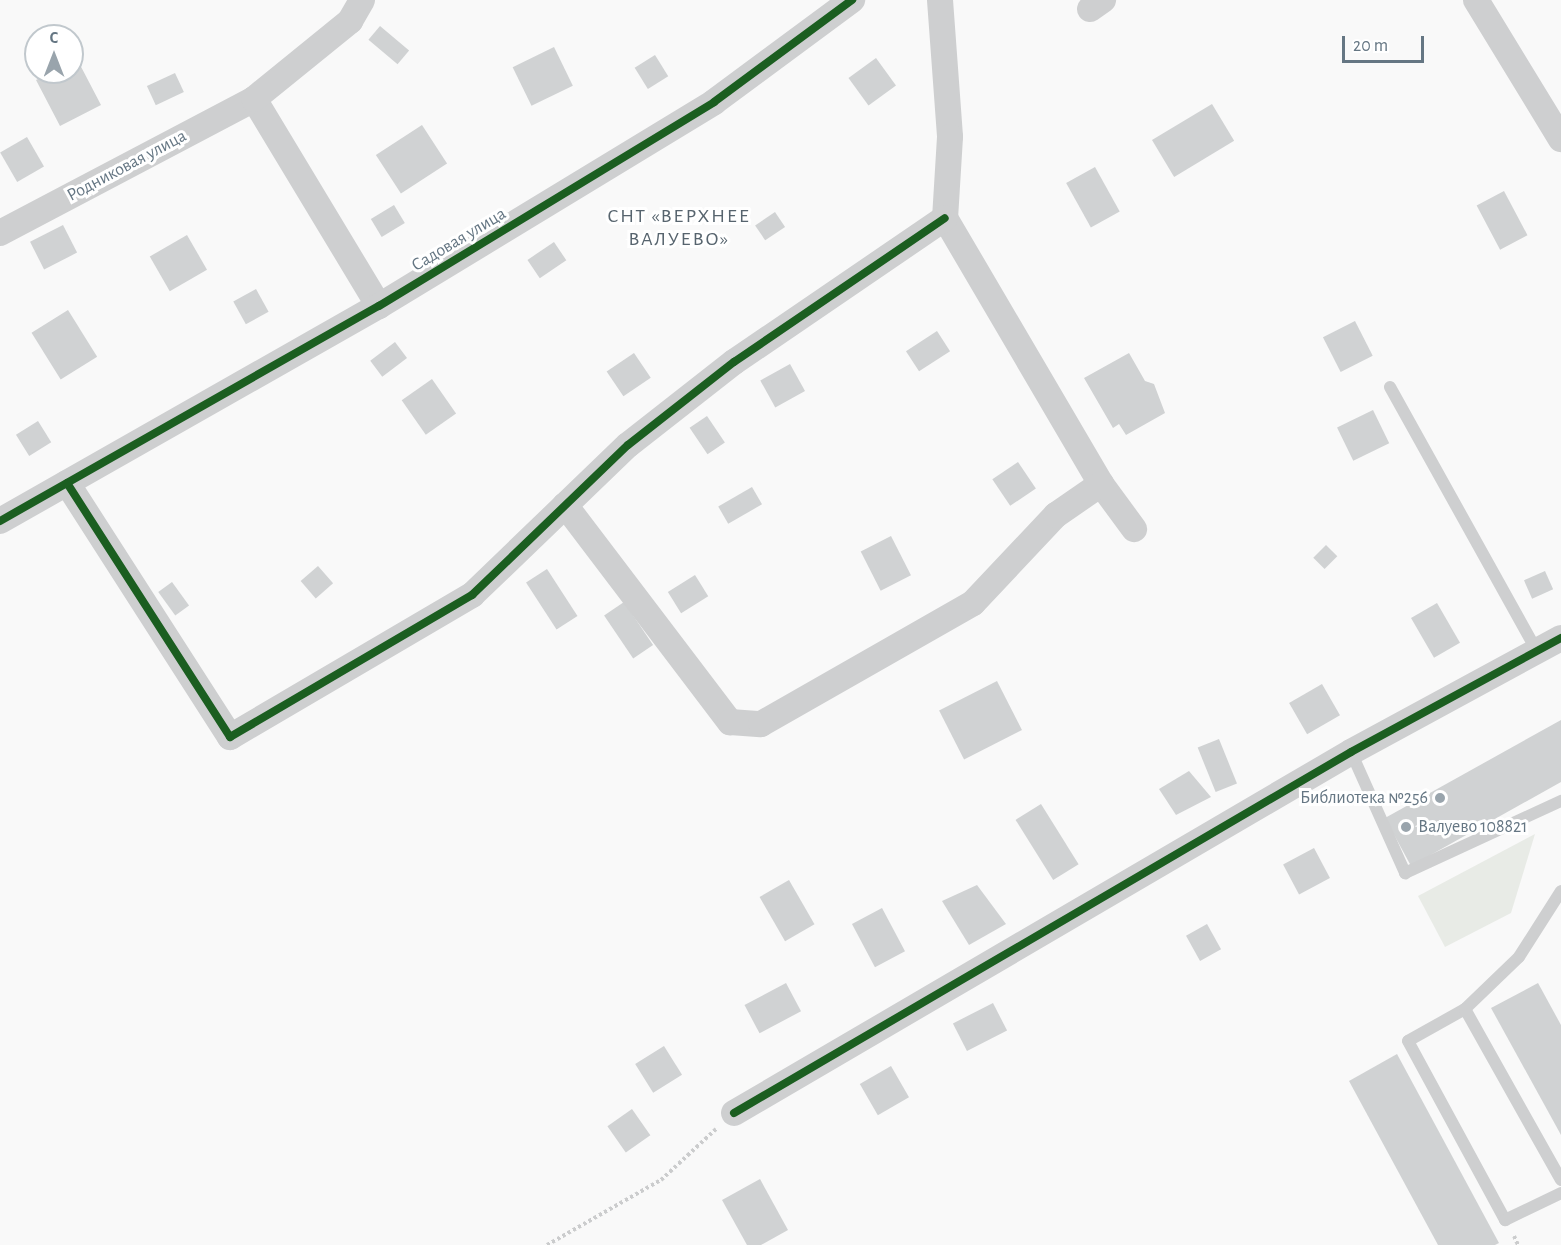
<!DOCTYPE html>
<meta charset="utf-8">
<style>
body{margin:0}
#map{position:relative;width:1561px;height:1245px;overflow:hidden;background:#f9f9f9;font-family:"Alegreya Sans",sans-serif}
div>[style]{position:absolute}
.green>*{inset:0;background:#e8ebe6}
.building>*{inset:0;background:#d0d2d3;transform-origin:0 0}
.path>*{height:4px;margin-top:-2px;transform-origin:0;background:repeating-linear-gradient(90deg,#cbcccd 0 3px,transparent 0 6px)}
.service>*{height:12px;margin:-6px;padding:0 6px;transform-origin:6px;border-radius:6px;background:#cecfd0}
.minor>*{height:26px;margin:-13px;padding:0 13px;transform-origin:13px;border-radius:13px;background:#cecfd0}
.cycleway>*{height:8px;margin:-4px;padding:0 4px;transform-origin:4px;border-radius:4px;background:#1b5e20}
.dots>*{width:16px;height:16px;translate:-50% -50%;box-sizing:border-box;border:3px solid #fff;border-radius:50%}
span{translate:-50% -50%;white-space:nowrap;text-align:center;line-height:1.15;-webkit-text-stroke:6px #fff;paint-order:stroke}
.street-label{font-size:18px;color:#657683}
.poi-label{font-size:18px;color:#657683}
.right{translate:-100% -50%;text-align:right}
.left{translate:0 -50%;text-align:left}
.neighbourhood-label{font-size:20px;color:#57646e;letter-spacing:1.5px}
.north{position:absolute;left:24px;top:24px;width:60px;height:60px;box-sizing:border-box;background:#fff;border:2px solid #c1c8cd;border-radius:50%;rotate:0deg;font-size:16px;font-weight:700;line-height:24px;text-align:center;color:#657683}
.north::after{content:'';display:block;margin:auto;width:21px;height:27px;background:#99a4ac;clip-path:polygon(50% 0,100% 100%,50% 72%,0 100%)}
.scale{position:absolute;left:1342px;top:36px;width:82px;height:27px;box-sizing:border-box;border:3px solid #657683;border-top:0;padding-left:8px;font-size:18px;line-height:21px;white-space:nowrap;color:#657683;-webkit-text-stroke:4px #fff;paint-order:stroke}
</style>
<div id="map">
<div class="green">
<i style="clip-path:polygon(1535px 834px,1511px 913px,1445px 947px,1418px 896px)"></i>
</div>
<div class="building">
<i style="left:380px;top:26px;width:38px;height:18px;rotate:40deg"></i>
<i style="left:554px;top:47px;width:43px;height:46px;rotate:64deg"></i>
<i style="left:655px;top:55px;width:25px;height:24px;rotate:58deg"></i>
<i style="left:876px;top:58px;width:34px;height:34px;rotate:54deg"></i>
<i style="clip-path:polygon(77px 59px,101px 105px,60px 126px,36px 80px,52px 72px,72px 72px)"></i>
<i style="left:175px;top:73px;width:21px;height:31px;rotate:65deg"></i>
<i style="left:1212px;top:104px;width:43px;height:70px;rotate:59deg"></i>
<i style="left:422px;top:125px;width:46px;height:55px;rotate:57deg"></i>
<i style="left:27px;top:137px;width:34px;height:31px;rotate:60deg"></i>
<i style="left:1095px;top:167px;width:51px;height:33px;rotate:61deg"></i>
<i style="left:1504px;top:191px;width:50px;height:31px;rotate:62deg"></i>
<i style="left:394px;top:205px;width:21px;height:27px;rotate:59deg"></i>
<i style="left:775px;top:212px;width:18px;height:24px;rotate:56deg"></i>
<i style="left:63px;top:225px;width:31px;height:37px;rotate:63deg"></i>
<i style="left:187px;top:235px;width:40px;height:43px;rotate:60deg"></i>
<i style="left:554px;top:242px;width:22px;height:32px;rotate:56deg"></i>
<i style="left:256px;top:289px;width:26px;height:26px;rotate:61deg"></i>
<i style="left:68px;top:310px;width:55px;height:43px;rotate:58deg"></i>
<i style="left:1355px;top:321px;width:39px;height:36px;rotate:63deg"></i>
<i style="left:937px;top:331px;width:24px;height:37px;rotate:57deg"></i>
<i style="left:395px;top:342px;width:20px;height:31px;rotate:53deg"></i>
<i style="left:634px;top:353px;width:30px;height:33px;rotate:56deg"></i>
<i style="clip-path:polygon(1129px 353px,1145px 381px,1154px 384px,1165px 413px,1126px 435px,1119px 424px,1113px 428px,1084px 378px)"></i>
<i style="left:790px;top:364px;width:31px;height:34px;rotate:61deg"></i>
<i style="left:432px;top:379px;width:42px;height:37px;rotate:55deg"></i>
<i style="left:1373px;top:410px;width:37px;height:40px;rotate:64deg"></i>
<i style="left:707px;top:416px;width:32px;height:21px;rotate:56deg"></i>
<i style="left:38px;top:421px;width:25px;height:26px;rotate:58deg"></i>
<i style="left:1018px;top:462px;width:32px;height:31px;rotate:56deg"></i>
<i style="left:752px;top:487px;width:20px;height:39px;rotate:60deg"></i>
<i style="left:891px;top:536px;width:44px;height:34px;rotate:63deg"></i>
<i style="left:1326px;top:545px;width:16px;height:18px;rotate:45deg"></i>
<i style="left:318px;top:566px;width:23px;height:23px;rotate:49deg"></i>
<i style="left:547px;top:569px;width:56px;height:25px;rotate:57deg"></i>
<i style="left:1545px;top:571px;width:20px;height:23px;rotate:66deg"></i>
<i style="left:695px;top:575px;width:25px;height:32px;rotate:58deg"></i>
<i style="left:172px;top:582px;width:29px;height:17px;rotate:54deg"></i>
<i style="left:624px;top:602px;width:52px;height:24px;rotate:56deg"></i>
<i style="left:1437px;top:603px;width:46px;height:30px;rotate:60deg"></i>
<i style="left:997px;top:681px;width:55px;height:65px;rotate:63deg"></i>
<i style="left:1322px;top:684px;width:36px;height:38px;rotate:60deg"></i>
<i style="clip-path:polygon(1561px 720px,1561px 782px,1411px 866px,1385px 818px)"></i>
<i style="left:1219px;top:739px;width:48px;height:23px;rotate:68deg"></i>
<i style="clip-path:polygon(1189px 771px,1211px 797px,1176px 815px,1159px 789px)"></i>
<i style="left:1041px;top:804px;width:71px;height:30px;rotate:58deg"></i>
<i style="left:1314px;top:848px;width:34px;height:35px;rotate:62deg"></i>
<i style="left:789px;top:880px;width:51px;height:34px;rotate:60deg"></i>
<i style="clip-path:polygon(977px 885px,1006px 924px,969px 945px,942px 901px)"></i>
<i style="left:882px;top:908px;width:49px;height:34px;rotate:62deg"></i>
<i style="left:1207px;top:924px;width:29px;height:24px;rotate:61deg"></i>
<i style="left:786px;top:983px;width:32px;height:47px;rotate:62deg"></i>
<i style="clip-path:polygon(1538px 983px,1561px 1025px,1561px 1135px,1491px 1008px)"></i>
<i style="left:993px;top:1003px;width:31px;height:45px;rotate:63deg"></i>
<i style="left:664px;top:1046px;width:34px;height:34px;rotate:58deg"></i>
<i style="clip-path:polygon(1397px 1054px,1499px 1243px,1495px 1245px,1438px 1245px,1349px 1081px)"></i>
<i style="left:891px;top:1066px;width:36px;height:36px;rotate:60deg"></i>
<i style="left:632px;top:1109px;width:32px;height:30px;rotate:55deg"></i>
<i style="clip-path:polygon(760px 1179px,788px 1230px,761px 1245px,747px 1245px,722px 1200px)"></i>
</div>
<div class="path">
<i style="left:1514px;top:1236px;width:10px;rotate:66deg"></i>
<i style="left:547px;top:1245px;width:131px;rotate:-29.7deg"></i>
<i style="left:661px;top:1180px;width:75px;rotate:-42.8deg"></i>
</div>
<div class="service">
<i style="left:1390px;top:387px;width:300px;rotate:60.9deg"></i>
<i style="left:1351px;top:752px;width:133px;rotate:65.9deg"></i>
<i style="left:1405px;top:873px;width:172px;rotate:-24.8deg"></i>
<i style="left:1561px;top:891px;width:78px;rotate:122.5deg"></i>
<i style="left:1519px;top:957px;width:75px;rotate:136.1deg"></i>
<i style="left:1465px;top:1009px;width:65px;rotate:150.7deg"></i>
<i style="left:1408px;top:1041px;width:204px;rotate:61.5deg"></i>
<i style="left:1505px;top:1220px;width:62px;rotate:-25.7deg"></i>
<i style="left:1465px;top:1009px;width:196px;rotate:60.7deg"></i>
</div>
<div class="minor">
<i style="left:940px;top:0;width:137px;rotate:85.8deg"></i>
<i style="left:950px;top:137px;width:81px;rotate:93.5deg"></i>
<i style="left:945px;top:218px;width:308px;rotate:59.6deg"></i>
<i style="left:1101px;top:484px;width:56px;rotate:53.7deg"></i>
<i style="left:1476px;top:0;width:163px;rotate:58.6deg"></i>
<i style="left:1090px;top:9px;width:16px;rotate:-35deg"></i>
<i style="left:254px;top:99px;width:242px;rotate:58.9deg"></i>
<i style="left:0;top:233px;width:287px;rotate:-27.8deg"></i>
<i style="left:254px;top:99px;width:124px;rotate:-39.1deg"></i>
<i style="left:350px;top:21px;width:24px;rotate:-60deg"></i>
<i style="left:67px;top:483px;width:302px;rotate:57.3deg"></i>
<i style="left:230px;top:737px;width:281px;rotate:-30.4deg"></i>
<i style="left:472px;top:595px;width:216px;rotate:-43.9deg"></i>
<i style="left:628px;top:445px;width:135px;rotate:-38.1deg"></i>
<i style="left:734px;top:362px;width:255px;rotate:-34.3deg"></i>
<i style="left:565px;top:505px;width:273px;rotate:52.8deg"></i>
<i style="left:730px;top:722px;width:31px;rotate:4deg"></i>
<i style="left:761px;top:724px;width:244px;rotate:-29.7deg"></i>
<i style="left:973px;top:603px;width:121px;rotate:-46.7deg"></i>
<i style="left:1056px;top:515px;width:55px;rotate:-34.6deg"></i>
<i style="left:0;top:521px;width:436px;rotate:-29.6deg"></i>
<i style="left:379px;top:306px;width:392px;rotate:-31.3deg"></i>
<i style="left:714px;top:102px;width:172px;rotate:-36.5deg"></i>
<i style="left:734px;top:1113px;width:715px;rotate:-30.33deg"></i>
<i style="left:1351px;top:752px;width:239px;rotate:-28.5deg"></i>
</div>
<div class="cycleway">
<i style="left:67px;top:483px;width:302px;rotate:57.3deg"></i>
<i style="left:230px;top:737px;width:281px;rotate:-30.4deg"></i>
<i style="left:472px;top:595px;width:216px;rotate:-43.9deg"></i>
<i style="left:628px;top:445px;width:135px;rotate:-38.1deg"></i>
<i style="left:734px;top:362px;width:255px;rotate:-34.3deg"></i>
<i style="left:0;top:521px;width:436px;rotate:-29.6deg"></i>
<i style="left:379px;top:306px;width:392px;rotate:-31.3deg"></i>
<i style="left:714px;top:102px;width:172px;rotate:-36.5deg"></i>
<i style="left:734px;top:1113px;width:715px;rotate:-30.33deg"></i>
<i style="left:1351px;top:752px;width:239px;rotate:-28.5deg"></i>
</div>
<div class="dots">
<i style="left:1440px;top:798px;background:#99a4ac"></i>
<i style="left:1406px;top:827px;background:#99a4ac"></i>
</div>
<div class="street-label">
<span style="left:127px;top:166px;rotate:-28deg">Родниковая улица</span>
<span style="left:459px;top:240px;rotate:-31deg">Садовая улица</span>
</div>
<div class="poi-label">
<span class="right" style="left:1428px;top:798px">Библиотека №256</span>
<span class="left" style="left:1418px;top:827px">Валуево 108821</span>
</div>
<div class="neighbourhood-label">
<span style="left:679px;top:228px">СНТ «ВЕРХНЕЕ<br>ВАЛУЕВО»</span>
</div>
<div class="north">С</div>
<div class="scale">20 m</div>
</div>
